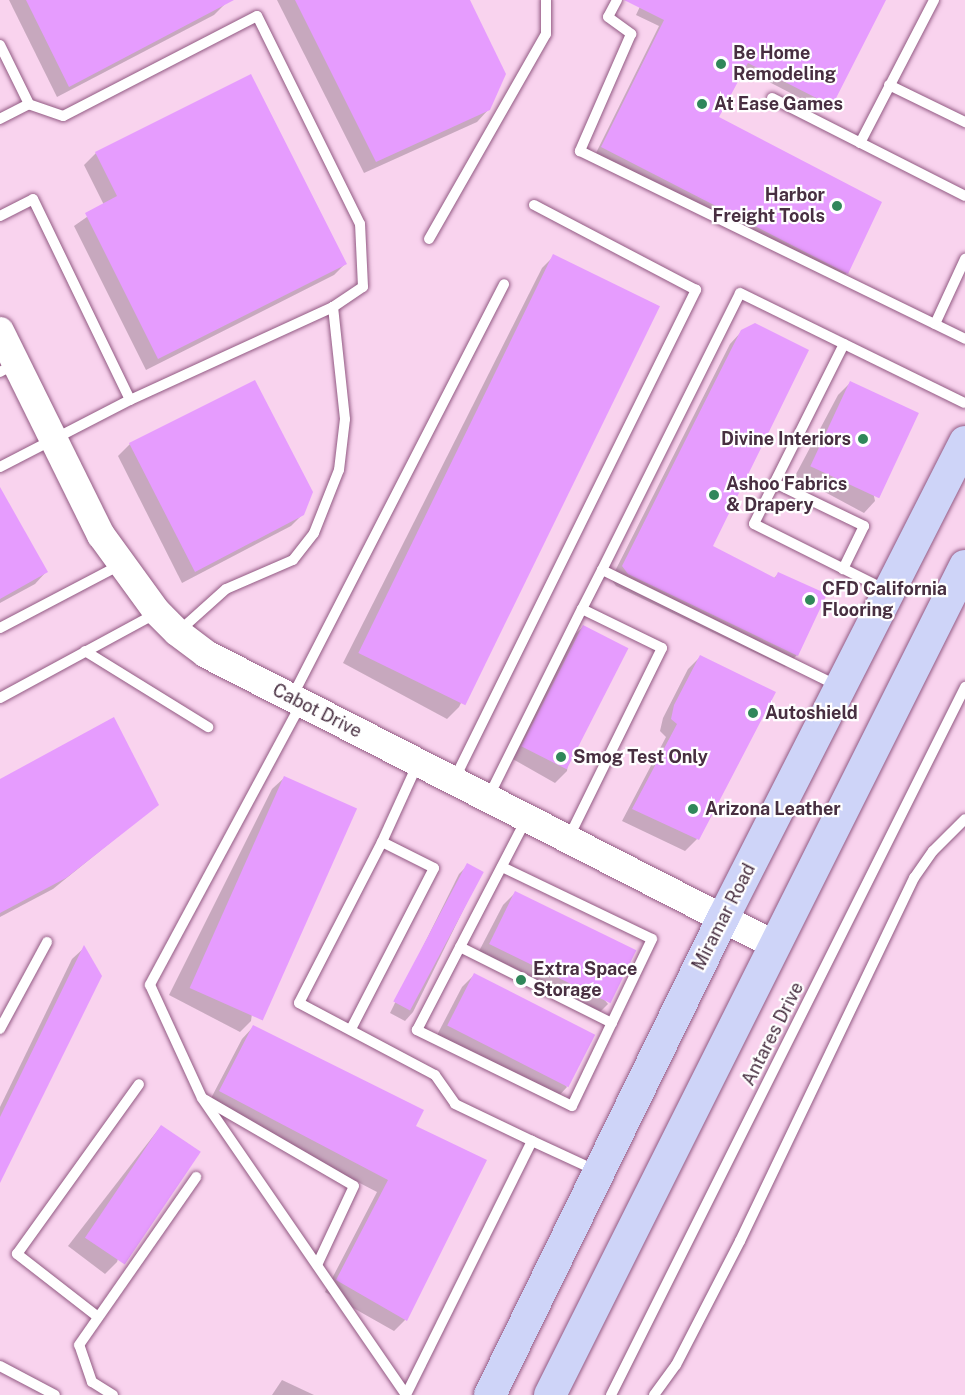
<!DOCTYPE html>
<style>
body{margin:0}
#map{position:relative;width:965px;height:1395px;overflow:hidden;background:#f9d3ee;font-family:"Public Sans",sans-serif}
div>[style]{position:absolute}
.shadow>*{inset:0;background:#0003}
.building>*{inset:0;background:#e69cfe;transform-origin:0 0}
.roads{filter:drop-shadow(0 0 2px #925a83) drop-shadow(0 0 2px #925a83)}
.lane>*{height:10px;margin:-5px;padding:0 5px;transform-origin:5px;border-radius:5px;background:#fff}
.secondary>*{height:28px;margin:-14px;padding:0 14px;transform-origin:14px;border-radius:14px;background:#fff}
.primary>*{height:32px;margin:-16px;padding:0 16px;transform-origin:16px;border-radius:16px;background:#ced4f8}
.dots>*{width:16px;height:16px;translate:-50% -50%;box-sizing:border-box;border:3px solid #fff;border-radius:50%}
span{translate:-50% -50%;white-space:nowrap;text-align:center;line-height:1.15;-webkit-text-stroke:4.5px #fff;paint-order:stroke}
.poi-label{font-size:18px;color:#482f41;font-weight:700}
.left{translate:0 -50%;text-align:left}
.right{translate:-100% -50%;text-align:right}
.street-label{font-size:18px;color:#482f41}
</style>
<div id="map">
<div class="shadow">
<i style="clip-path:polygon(9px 0,224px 0,226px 3px,214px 15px,57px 97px)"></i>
<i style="clip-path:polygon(277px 0,468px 0,489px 109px,477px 122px,364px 173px)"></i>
<i style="clip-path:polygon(643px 0,884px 0,825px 111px,744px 69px,717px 118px,847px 273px,841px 278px,596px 153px,659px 26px,636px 15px)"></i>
<i style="clip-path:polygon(96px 153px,346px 263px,334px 275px,146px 370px,74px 226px,104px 205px,84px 165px)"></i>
<i style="clip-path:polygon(554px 256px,658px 306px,459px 707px,447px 719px,343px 663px,542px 268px)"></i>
<i style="clip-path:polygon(742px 331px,711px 547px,773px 579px,778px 574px,797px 655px,785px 667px,616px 586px,611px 579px,730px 344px)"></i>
<i style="clip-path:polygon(850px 383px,875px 501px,864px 513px,795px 476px,838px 395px)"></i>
<i style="clip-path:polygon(130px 444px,303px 514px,291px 526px,182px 583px,118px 456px)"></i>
<i style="clip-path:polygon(0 513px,46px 572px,35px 584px,0 603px)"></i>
<i style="clip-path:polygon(583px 627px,567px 771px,555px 783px,511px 758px,571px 638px)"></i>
<i style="clip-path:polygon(700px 657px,697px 839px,685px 851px,622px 821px,666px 737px,660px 731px,663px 718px,688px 669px)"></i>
<i style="clip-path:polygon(284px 778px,251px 1021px,240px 1032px,169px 995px,272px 789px)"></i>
<i style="clip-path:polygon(0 780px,158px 804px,53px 889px,0 917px)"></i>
<i style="clip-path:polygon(468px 865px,482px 872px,413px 1012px,405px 1021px,390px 1013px,459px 874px)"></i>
<i style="clip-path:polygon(515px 893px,608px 1004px,596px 1016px,477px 955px,503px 905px)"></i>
<i style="clip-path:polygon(84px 948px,0 1180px,0 1107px,72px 959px)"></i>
<i style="clip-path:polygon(474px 975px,567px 1087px,556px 1099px,436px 1037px,462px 987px)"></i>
<i style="clip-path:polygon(253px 1027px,414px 1126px,405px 1320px,394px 1331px,325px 1292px,377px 1192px,208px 1104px,242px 1039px)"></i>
<i style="clip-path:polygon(161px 1126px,117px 1262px,105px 1274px,68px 1246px)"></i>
<i style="clip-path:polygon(282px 1380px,314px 1395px,272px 1395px)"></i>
</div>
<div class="building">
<i style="clip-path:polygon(26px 0,234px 0,69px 87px)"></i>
<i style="clip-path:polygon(295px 0,470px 0,506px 74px,490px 110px,376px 162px)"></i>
<i style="clip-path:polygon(624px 0,886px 0,832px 106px,748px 63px,719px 117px,882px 202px,848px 274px,601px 147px,664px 20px)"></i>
<i style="clip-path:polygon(251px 74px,347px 264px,158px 359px,85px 213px,117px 196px,95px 152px)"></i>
<i style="left:553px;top:254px;width:119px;height:444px;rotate:26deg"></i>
<i style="clip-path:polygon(755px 323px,809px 350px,713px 546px,775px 578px,778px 572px,827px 594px,798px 656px,628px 574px,622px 566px,741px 330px)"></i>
<i style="clip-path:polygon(255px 380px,313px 492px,304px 515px,195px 572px,129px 443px)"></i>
<i style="left:850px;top:381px;width:76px;height:94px;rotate:25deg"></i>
<i style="clip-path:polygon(0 487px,48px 572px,0 599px)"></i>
<i style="left:583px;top:625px;width:51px;height:136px;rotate:27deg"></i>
<i style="clip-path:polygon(700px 655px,776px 692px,699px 840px,632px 809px,677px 724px,671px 719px,674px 705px)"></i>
<i style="clip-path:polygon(114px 717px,159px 805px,66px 878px,0 913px,0 779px)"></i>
<i style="left:284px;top:776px;width:80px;height:232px;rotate:24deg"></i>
<i style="left:467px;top:863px;width:19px;height:157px;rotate:28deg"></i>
<i style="left:515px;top:891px;width:135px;height:59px;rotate:26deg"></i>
<i style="clip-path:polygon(84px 945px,102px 976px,0 1183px,0 1117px)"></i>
<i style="left:474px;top:973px;width:136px;height:59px;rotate:27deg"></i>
<i style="clip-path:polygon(253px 1025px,424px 1110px,416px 1126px,487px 1160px,407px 1321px,336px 1280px,388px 1180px,219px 1091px)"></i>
<i style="left:161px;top:1125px;width:48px;height:136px;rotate:34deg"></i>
</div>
<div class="roads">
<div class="lane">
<i style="left:617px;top:0;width:19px;rotate:118deg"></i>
<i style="left:608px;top:17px;width:29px;rotate:36deg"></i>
<i style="left:631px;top:34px;width:128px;rotate:113.6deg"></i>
<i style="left:580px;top:151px;width:428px;rotate:26deg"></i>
<i style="left:0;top:45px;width:66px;rotate:63.8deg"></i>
<i style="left:29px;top:104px;width:33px;rotate:153deg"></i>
<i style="left:889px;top:85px;width:85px;rotate:26deg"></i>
<i style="left:772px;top:98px;width:216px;rotate:26.9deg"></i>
<i style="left:860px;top:143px;width:161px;rotate:-62.6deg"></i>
<i style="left:0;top:216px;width:37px;rotate:-27deg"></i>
<i style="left:33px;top:199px;width:223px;rotate:64.2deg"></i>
<i style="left:429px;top:239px;width:236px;rotate:-60.3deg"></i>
<i style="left:546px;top:34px;width:34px;rotate:-90deg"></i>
<i style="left:935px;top:324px;width:72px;rotate:-65.2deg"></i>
<i style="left:844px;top:344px;width:201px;rotate:116.6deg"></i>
<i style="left:754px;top:524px;width:148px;rotate:26.6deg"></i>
<i style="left:0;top:372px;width:18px;rotate:-29deg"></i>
<i style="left:0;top:467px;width:146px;rotate:-27.3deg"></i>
<i style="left:130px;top:400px;width:223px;rotate:-24.6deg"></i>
<i style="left:333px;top:307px;width:36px;rotate:-34deg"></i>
<i style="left:363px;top:287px;width:63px;rotate:-92.7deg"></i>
<i style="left:360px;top:224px;width:232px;rotate:-116.3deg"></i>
<i style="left:257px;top:16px;width:218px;rotate:152.7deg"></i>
<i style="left:63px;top:116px;width:36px;rotate:-161deg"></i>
<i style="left:775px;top:483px;width:99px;rotate:25.8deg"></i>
<i style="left:864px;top:526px;width:48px;rotate:116deg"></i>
<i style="left:582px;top:609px;width:44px;rotate:-62.9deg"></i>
<i style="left:0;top:628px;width:138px;rotate:-27.7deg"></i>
<i style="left:178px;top:632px;width:64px;rotate:-41.9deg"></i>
<i style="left:226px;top:589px;width:73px;rotate:-23.4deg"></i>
<i style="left:293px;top:560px;width:34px;rotate:-52deg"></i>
<i style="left:314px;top:533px;width:68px;rotate:-68.4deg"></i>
<i style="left:339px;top:470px;width:51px;rotate:-83.3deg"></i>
<i style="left:345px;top:419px;width:113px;rotate:-96.1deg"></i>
<i style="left:85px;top:651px;width:145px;rotate:31.7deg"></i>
<i style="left:838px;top:686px;width:263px;rotate:-153.8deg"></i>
<i style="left:602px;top:570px;width:309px;rotate:-63.5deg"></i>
<i style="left:740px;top:293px;width:250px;rotate:26.1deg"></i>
<i style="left:292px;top:697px;width:464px;rotate:-62.8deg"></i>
<i style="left:0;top:698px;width:176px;rotate:-28.5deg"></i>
<i style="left:301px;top:704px;width:319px;rotate:118.3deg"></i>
<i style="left:150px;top:985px;width:124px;rotate:65.3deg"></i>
<i style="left:202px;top:1098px;width:360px;rotate:55.5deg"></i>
<i style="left:454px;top:780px;width:547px;rotate:-63.72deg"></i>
<i style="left:696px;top:290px;width:183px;rotate:-152.3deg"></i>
<i style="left:488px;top:798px;width:211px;rotate:-63.6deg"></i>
<i style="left:582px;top:609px;width:89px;rotate:26deg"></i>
<i style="left:662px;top:648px;width:213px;rotate:116.2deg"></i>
<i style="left:382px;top:842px;width:87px;rotate:-65.5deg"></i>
<i style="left:502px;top:867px;width:166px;rotate:25.6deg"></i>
<i style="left:652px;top:939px;width:185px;rotate:115.6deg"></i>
<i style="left:572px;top:1106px;width:173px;rotate:-153.9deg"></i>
<i style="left:417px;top:1030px;width:239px;rotate:-62.6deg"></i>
<i style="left:460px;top:947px;width:170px;rotate:26.6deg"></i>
<i style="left:0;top:1029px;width:99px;rotate:-61.6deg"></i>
<i style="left:351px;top:1029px;width:181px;rotate:-62.7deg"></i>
<i style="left:434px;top:868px;width:58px;rotate:-153.4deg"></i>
<i style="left:382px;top:842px;width:181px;rotate:117.3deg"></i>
<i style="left:299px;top:1003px;width:154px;rotate:27.9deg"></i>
<i style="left:435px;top:1075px;width:35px;rotate:55deg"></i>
<i style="left:455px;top:1104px;width:85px;rotate:25.7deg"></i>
<i style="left:532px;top:1141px;width:284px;rotate:116.4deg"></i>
<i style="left:204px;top:1099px;width:173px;rotate:30.1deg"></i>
<i style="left:354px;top:1186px;width:87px;rotate:115.1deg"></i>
<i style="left:532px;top:1141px;width:72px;rotate:24.8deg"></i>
<i style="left:98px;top:1317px;width:103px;rotate:-142.1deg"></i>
<i style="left:17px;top:1254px;width:209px;rotate:-54.3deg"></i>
<i style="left:0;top:1366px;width:62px;rotate:27.8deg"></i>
<i style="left:113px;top:1395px;width:25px;rotate:-148deg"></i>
<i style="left:92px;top:1382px;width:39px;rotate:-109deg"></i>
<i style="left:79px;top:1345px;width:205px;rotate:-55.1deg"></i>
<i style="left:611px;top:1395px;width:792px;rotate:-63.43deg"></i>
<i style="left:654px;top:1395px;width:37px;rotate:-54deg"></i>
<i style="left:676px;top:1365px;width:140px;rotate:-62.7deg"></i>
<i style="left:740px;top:1241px;width:403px;rotate:-64.4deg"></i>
<i style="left:914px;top:878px;width:33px;rotate:-55deg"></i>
<i style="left:933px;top:851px;width:45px;rotate:-45deg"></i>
</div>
<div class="secondary">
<i style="left:0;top:331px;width:228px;rotate:63.7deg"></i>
<i style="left:101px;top:535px;width:95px;rotate:54deg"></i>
<i style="left:157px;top:612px;width:28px;rotate:45deg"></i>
<i style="left:177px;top:632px;width:36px;rotate:37deg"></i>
<i style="left:206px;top:654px;width:637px;rotate:27.09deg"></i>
</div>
<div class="primary">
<i style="left:490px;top:1395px;width:531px;rotate:-63.97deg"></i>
<i style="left:723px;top:918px;width:534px;rotate:-63.05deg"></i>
<i style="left:550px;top:1395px;width:927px;rotate:-63.41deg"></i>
</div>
</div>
<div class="dots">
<i style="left:721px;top:64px;background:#30875a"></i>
<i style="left:702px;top:104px;background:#30875a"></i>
<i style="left:837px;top:206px;background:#30875a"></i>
<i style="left:863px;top:439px;background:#30875a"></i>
<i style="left:714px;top:495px;background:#30875a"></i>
<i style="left:810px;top:600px;background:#30875a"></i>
<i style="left:753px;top:713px;background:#30875a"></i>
<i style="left:561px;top:757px;background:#30875a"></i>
<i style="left:693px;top:809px;background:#30875a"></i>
<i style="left:521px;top:980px;background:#30875a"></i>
</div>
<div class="poi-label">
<span class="left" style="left:733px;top:64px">Be Home<br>Remodeling</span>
<span class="left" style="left:714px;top:104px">At Ease Games</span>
<span class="right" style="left:825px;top:206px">Harbor<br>Freight Tools</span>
<span class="right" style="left:851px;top:439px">Divine Interiors</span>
<span class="left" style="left:726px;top:495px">Ashoo Fabrics<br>&amp; Drapery</span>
<span class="left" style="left:822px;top:600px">CFD California<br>Flooring</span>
<span class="left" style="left:765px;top:713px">Autoshield</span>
<span class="left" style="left:573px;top:757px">Smog Test Only</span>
<span class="left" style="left:705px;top:809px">Arizona Leather</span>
<span class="left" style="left:533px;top:980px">Extra Space<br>Storage</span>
</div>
<div class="street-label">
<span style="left:317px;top:711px;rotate:27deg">Cabot Drive</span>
<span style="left:724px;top:917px;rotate:-63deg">Miramar Road</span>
<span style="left:773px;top:1034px;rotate:-63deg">Antares Drive</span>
</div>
</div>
